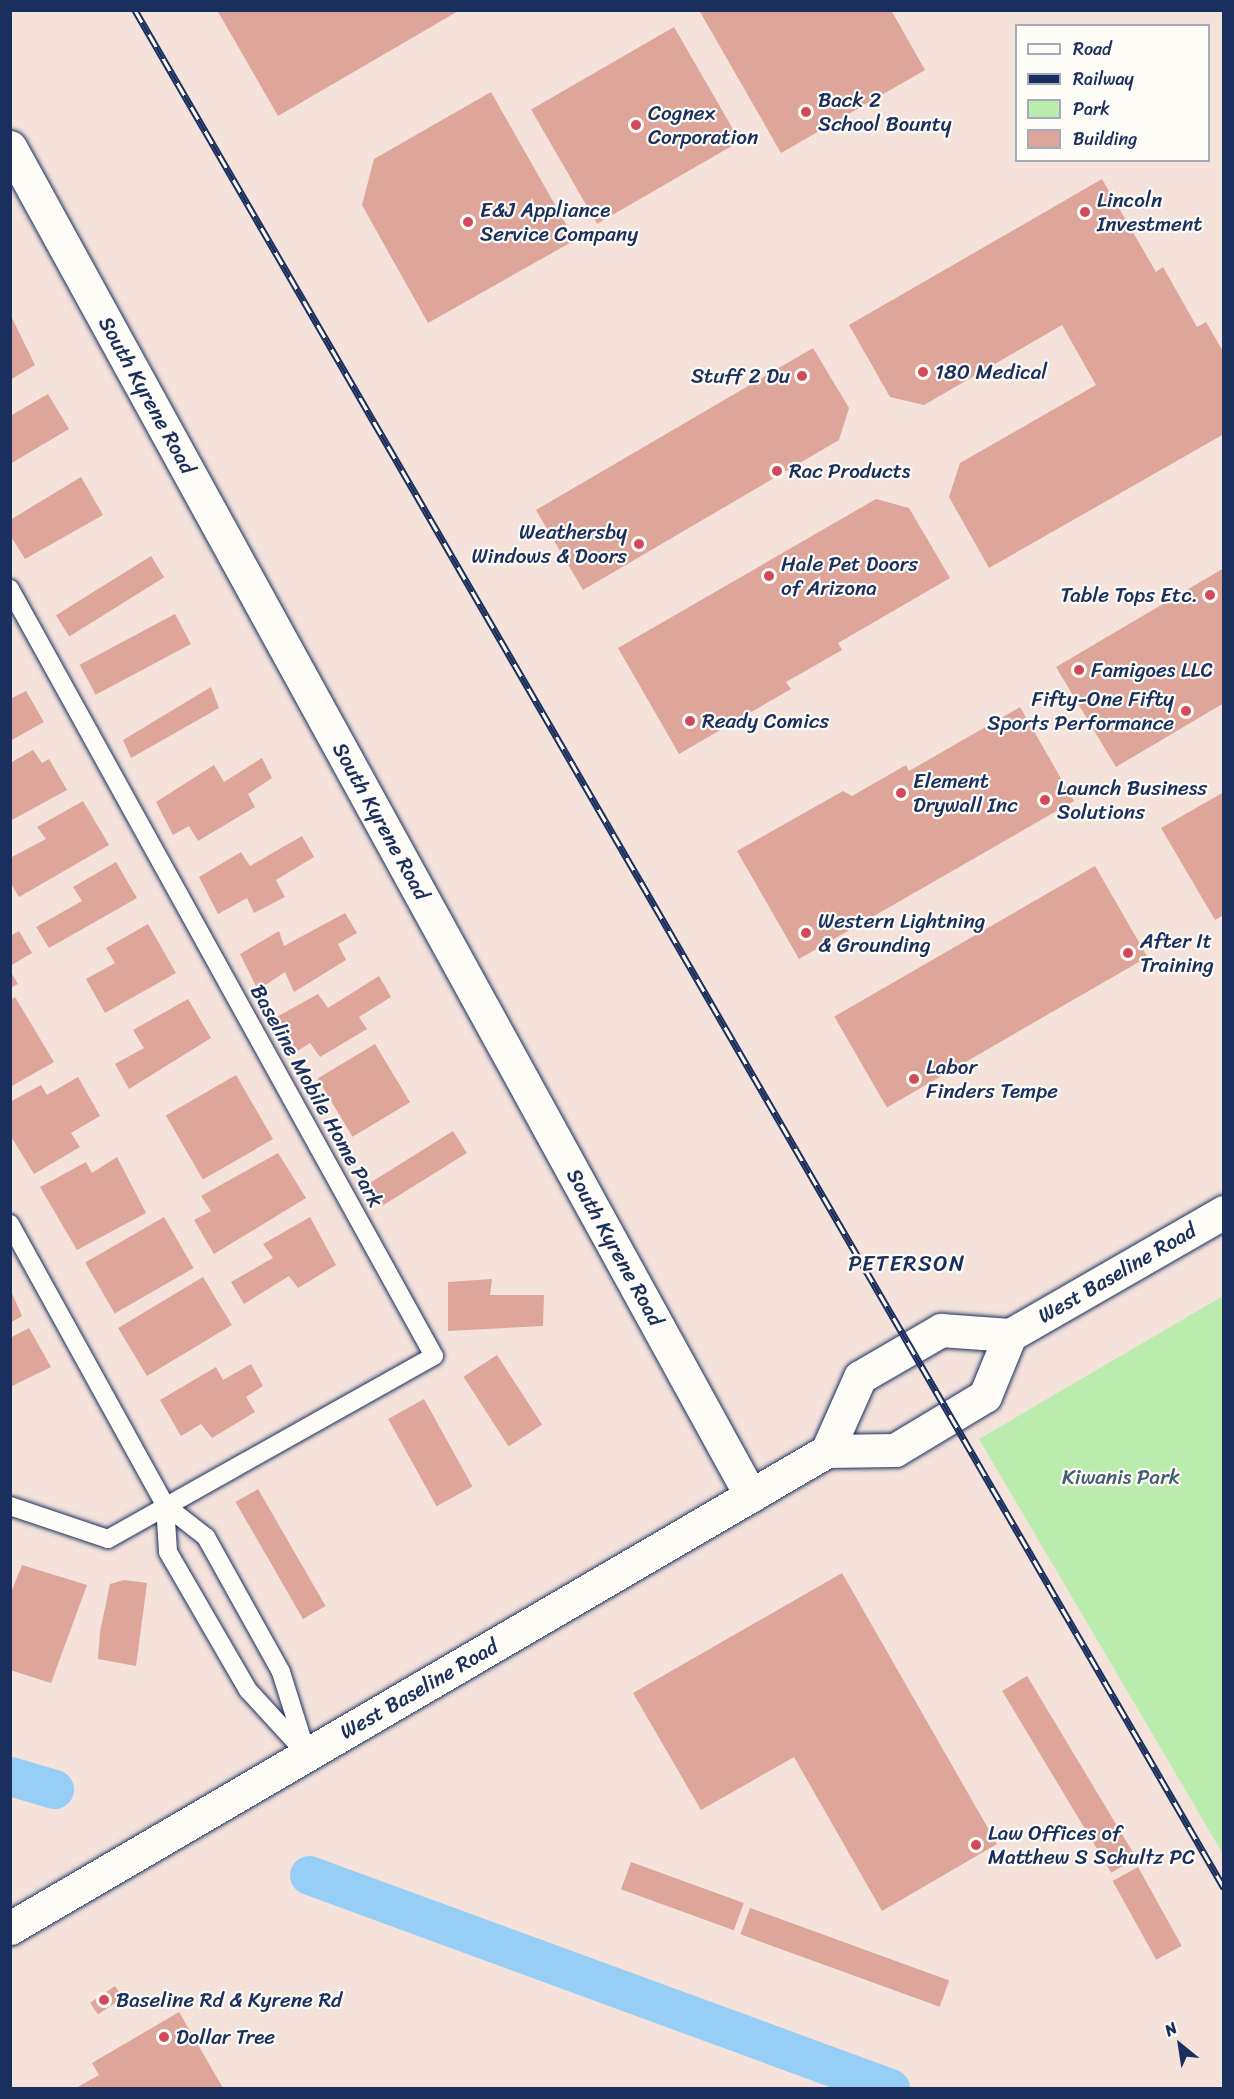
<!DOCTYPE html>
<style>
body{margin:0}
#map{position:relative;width:1234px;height:2099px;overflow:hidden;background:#f4e2db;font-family:Sriracha,sans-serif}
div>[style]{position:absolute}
.green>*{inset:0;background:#baedad}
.canal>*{height:39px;margin:-19.5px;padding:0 19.5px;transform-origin:19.5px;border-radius:19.5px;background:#97cef6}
.building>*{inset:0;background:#dea59b;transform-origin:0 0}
.roads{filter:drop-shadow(0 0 2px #1b2f5e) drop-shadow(0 0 2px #1b2f5e)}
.service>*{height:18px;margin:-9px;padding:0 9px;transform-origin:9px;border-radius:9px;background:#fdfcf7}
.minor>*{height:33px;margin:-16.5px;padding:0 16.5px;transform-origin:16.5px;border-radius:16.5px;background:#fdfcf7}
.primary>*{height:33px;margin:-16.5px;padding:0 16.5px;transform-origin:16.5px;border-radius:16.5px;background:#fdfcf7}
.rail>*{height:7px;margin-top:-3.5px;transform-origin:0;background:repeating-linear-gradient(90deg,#fdfcf7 0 14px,#1b2f5e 0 28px);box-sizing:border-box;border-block:2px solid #1b2f5e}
.dots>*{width:16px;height:16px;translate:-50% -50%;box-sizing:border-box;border:3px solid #fdfcf7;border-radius:50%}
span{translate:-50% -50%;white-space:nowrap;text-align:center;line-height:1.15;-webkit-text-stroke:4.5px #fdfcf7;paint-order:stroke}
.poi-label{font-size:21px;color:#1b2f5e}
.left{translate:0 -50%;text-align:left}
.right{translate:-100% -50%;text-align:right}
.street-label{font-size:21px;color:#1b2f5e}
.park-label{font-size:21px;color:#435e72}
.neighbourhood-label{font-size:22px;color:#1b2f5e;letter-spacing:1.5px}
.frame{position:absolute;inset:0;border:12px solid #1b2f5e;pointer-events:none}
.legend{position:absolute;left:1015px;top:24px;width:195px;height:138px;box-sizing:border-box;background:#fdfcf7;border:2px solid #a3aaba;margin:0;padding:8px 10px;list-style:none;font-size:18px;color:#1b2f5e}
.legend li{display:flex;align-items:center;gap:12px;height:30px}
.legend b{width:30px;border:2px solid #a3aaba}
.north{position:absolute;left:1150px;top:2015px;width:60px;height:60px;-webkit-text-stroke:4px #fdfcf7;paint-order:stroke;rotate:330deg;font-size:16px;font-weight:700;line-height:24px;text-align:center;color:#1b2f5e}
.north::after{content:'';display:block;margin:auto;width:21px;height:27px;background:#1b2f5e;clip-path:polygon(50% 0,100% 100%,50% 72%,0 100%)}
</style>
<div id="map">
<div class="green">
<i style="clip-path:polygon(1223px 1296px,1223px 1854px,979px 1439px)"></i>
</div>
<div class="canal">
<i style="left:10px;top:1776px;width:46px;rotate:16.5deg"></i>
<i style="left:309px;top:1875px;width:619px;rotate:20.13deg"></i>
</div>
<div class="building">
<i style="clip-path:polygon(217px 10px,460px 10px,278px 116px)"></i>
<i style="clip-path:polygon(699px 10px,891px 10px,925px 70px,781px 153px)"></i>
<i style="left:674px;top:27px;width:132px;height:165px;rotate:60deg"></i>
<i style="clip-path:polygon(491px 92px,575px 240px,428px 323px,362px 205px,374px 159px)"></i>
<i style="clip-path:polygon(1102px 179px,1156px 272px,1163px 267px,1197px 327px,1206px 322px,1224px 353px,1224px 434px,989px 568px,949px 497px,960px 463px,1096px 385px,1062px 325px,924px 405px,890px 397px,849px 325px)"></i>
<i style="clip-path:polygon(10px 314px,35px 365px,10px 380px)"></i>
<i style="clip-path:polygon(813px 348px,849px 408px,839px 440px,583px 590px,536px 510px)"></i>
<i style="clip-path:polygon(48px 394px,69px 429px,10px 464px,10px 416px)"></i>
<i style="clip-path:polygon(81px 477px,103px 515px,25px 559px,10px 535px,10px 520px)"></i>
<i style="clip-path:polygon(876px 499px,909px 508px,950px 578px,838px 643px,842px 650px,786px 682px,791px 689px,679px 754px,618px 648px)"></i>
<i style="left:151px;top:556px;width:25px;height:112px;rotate:58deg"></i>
<i style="clip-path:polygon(1224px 568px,1224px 703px,1116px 767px,1056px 667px)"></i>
<i style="left:175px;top:614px;width:34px;height:108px;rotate:62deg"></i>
<i style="clip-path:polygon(211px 687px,219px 708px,131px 758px,123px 740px)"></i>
<i style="clip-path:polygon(26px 691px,44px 722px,10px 741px,10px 699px)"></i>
<i style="clip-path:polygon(1020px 707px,1074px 801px,799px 959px,737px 851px,843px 791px,852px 796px,906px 765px,909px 771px)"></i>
<i style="clip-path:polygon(33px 750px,42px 763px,49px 759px,67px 790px,10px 821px,10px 763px)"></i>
<i style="clip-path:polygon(262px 758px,272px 778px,248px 794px,255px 807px,198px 841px,189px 826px,173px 835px,156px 802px,214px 765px,224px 782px)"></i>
<i style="clip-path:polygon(1224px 792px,1224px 915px,1215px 920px,1161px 828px)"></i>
<i style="clip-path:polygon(83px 801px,109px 845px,19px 897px,10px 882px,10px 858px,46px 839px,37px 827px)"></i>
<i style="clip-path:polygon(302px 836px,314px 857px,276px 880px,285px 897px,254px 913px,247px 898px,218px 914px,199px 877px,241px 852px,250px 866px)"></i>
<i style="clip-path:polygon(116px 862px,137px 898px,49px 948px,36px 927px,82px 901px,73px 887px)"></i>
<i style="left:1095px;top:866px;width:105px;height:301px;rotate:60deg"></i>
<i style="clip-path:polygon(345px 913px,357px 933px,338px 944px,346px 960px,294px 992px,285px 972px,258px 990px,240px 954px,279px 931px,284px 946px)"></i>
<i style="clip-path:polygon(148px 924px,176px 973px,105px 1013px,86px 979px,115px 963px,106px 948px)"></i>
<i style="clip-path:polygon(19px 931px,32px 953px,10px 966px,10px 936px)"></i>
<i style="clip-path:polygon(10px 971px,18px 984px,10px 988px)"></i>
<i style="clip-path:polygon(379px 976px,391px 997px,359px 1017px,367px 1029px,320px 1057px,310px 1043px,290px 1056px,273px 1019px,318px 994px,328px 1008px)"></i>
<i style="clip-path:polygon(15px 997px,54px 1062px,10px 1087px,10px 1000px)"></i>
<i style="clip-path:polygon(188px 999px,211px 1038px,129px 1089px,115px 1064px,144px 1048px,133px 1030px)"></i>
<i style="left:375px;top:1044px;width:68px;height:67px;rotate:59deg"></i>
<i style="left:236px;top:1075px;width:74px;height:81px;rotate:60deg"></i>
<i style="clip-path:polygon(78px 1077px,100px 1116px,71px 1133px,80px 1147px,34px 1174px,10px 1135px,10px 1102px,41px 1085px,47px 1095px)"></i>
<i style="left:453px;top:1131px;width:26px;height:99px;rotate:58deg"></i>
<i style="clip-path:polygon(278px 1153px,306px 1198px,214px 1254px,194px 1220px,211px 1211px,201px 1196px)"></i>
<i style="clip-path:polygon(117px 1157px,146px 1213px,77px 1250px,40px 1187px,86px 1162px,92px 1173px)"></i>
<i style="left:164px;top:1217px;width:59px;height:91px;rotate:60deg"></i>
<i style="clip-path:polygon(310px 1217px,336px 1265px,298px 1288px,289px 1276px,244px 1304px,231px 1282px,273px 1258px,263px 1244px)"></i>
<i style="left:203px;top:1277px;width:56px;height:99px;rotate:59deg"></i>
<i style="clip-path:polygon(492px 1279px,490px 1295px,544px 1295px,543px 1326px,448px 1331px,448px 1282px)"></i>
<i style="clip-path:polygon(10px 1289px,22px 1316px,10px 1323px)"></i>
<i style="clip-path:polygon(29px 1328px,51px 1367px,10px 1387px,10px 1338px)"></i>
<i style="left:497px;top:1355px;width:83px;height:40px;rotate:57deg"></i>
<i style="clip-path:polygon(251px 1364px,263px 1386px,246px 1397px,255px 1412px,212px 1438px,201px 1424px,181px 1436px,160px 1400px,216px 1367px,223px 1380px)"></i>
<i style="left:424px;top:1399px;width:100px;height:41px;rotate:61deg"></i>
<i style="left:258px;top:1489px;width:135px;height:26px;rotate:60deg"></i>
<i style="clip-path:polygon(22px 1565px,87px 1585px,51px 1683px,10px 1670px,10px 1595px)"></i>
<i style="clip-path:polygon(842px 1573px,997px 1844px,882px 1911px,794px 1757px,701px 1810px,633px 1693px)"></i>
<i style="clip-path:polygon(124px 1580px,147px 1583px,136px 1666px,98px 1659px,100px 1632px,110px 1584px)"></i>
<i style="left:1027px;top:1676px;width:212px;height:29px;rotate:59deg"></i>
<i style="left:631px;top:1862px;width:120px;height:29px;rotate:20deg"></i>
<i style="left:1138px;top:1867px;width:90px;height:29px;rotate:61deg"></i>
<i style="left:750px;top:1908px;width:212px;height:28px;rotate:20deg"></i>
<i style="left:115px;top:1986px;width:14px;height:30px;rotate:56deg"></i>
<i style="clip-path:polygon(179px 2012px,223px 2088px,76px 2088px,99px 2075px,92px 2063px)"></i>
</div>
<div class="roads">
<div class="service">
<i style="left:10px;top:589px;width:876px;rotate:61.07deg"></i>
<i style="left:434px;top:1356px;width:374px;rotate:150.7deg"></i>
<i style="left:108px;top:1539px;width:103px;rotate:-161.4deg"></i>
<i style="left:10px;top:1224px;width:321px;rotate:61.1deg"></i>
<i style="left:165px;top:1505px;width:52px;rotate:38deg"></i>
<i style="left:206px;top:1537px;width:154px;rotate:60.9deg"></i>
<i style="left:281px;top:1672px;width:87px;rotate:72.6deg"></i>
<i style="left:165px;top:1505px;width:47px;rotate:86.3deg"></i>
<i style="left:168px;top:1552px;width:160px;rotate:59.9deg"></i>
<i style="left:248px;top:1690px;width:80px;rotate:47.5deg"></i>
</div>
<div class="minor">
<i style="left:10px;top:147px;width:1539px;rotate:61.22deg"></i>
</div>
<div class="primary">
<i style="left:827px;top:1451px;width:81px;rotate:-66deg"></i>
<i style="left:860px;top:1377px;width:94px;rotate:-30.1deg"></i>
<i style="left:941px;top:1330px;width:69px;rotate:4.1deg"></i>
<i style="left:1010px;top:1335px;width:247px;rotate:-29.9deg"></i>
<i style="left:10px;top:1928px;width:946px;rotate:-30.28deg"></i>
<i style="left:827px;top:1451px;width:68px;rotate:-0.8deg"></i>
<i style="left:895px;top:1450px;width:105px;rotate:-31deg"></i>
<i style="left:985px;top:1396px;width:66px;rotate:-67.7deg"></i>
</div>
</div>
<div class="rail">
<i style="left:135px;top:10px;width:2171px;rotate:59.89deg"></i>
</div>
<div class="dots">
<i style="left:806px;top:112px;background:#d1495b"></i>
<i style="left:636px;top:125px;background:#d1495b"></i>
<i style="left:1085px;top:212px;background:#d1495b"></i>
<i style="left:468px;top:222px;background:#d1495b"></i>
<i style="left:923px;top:372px;background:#d1495b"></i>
<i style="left:802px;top:376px;background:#d1495b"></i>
<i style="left:777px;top:471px;background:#d1495b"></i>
<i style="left:639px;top:544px;background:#d1495b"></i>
<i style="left:769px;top:576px;background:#d1495b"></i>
<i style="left:1210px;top:595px;background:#d1495b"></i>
<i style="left:1079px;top:670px;background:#d1495b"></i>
<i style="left:1186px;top:711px;background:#d1495b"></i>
<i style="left:690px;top:721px;background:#d1495b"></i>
<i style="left:901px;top:793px;background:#d1495b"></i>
<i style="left:1045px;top:800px;background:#d1495b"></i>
<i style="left:806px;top:933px;background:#d1495b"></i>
<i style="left:1128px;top:953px;background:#d1495b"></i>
<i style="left:914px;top:1079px;background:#d1495b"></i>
<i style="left:976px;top:1845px;background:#d1495b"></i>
<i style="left:104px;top:2000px;background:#d1495b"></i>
<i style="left:164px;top:2037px;background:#d1495b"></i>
</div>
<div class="poi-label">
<span class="left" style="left:818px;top:112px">Back 2<br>School Bounty</span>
<span class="left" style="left:648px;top:125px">Cognex<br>Corporation</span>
<span class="left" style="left:1097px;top:212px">Lincoln<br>Investment</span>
<span class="left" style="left:480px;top:222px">E&amp;J Appliance<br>Service Company</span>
<span class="left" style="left:935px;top:372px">180 Medical</span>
<span class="right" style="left:790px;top:376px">Stuff 2 Du</span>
<span class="left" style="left:789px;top:471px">Rac Products</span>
<span class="right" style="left:627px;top:544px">Weathersby<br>Windows &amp; Doors</span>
<span class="left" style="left:781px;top:576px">Hale Pet Doors<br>of Arizona</span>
<span class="right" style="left:1198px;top:595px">Table Tops Etc.</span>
<span class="left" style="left:1091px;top:670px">Famigoes LLC</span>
<span class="right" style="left:1174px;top:711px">Fifty-One Fifty<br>Sports Performance</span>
<span class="left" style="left:702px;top:721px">Ready Comics</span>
<span class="left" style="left:913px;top:793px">Element<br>Drywall Inc</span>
<span class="left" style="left:1057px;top:800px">Launch Business<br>Solutions</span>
<span class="left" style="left:818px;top:933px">Western Lightning<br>&amp; Grounding</span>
<span class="left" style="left:1140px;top:953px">After It<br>Training</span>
<span class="left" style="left:926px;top:1079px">Labor<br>Finders Tempe</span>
<span class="left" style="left:988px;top:1845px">Law Offices of<br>Matthew S Schultz PC</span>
<span class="left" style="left:116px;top:2000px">Baseline Rd &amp; Kyrene Rd</span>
<span class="left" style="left:176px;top:2037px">Dollar Tree</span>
</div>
<div class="street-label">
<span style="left:147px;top:395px;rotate:61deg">South Kyrene Road</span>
<span style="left:381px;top:821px;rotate:61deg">South Kyrene Road</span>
<span style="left:317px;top:1096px;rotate:61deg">Baseline Mobile Home Park</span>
<span style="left:615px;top:1247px;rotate:61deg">South Kyrene Road</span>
<span style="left:1117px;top:1273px;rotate:-30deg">West Baseline Road</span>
<span style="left:419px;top:1689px;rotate:-30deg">West Baseline Road</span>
</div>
<div class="park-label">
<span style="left:1121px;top:1477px">Kiwanis Park</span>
</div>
<div class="neighbourhood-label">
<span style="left:907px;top:1264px">PETERSON</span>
</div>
<div class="frame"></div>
<ul class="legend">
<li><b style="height:8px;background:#fdfcf7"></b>Road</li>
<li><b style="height:8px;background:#1b2f5e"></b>Railway</li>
<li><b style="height:16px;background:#baedad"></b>Park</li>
<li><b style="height:16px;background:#dea59b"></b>Building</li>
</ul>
<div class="north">N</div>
</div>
